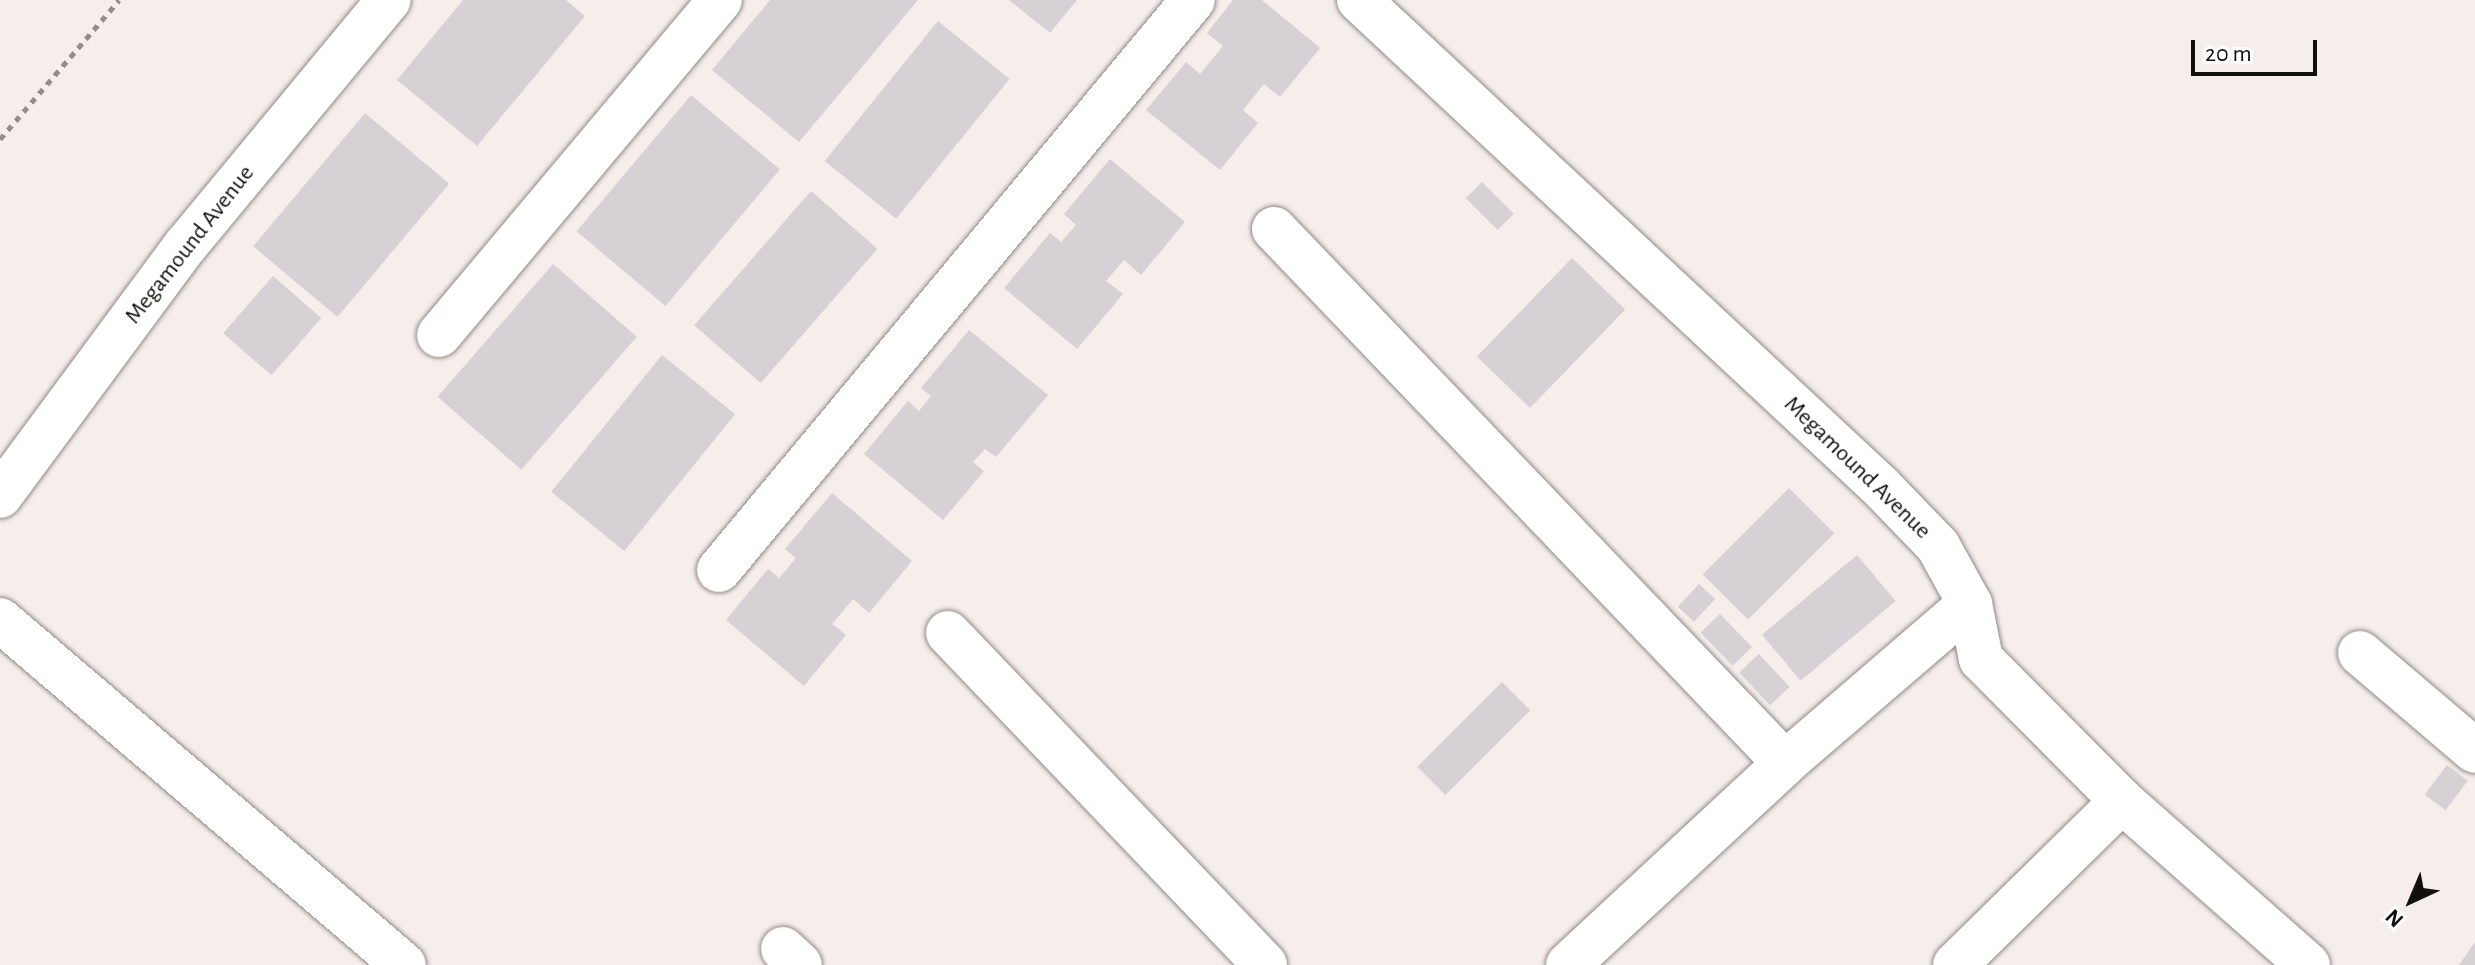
<!DOCTYPE html>
<style>
body{margin:0}
#map{position:relative;width:2475px;height:965px;overflow:hidden;background:#f5eeeb;font-family:"Alegreya Sans",sans-serif}
div>[style]{position:absolute}
.building>*{inset:0;background:#d7d0d4;transform-origin:0 0}
.path>*{height:5px;margin-top:-2.5px;transform-origin:0;background:repeating-linear-gradient(90deg,#938e8c 0 6px,transparent 0 12px)}
.roads{filter:drop-shadow(0 0 2px #908a88) drop-shadow(0 0 2px #908a88)}
.street>*{height:44px;margin:-22px;padding:0 22px;transform-origin:22px;border-radius:22px;background:#fff}
.secondary>*{height:44px;margin:-22px;padding:0 22px;transform-origin:22px;border-radius:22px;background:#fff}
span{translate:-50% -50%;white-space:nowrap;text-align:center;line-height:1.15;-webkit-text-stroke:8px #fff;paint-order:stroke}
.street-label{font-size:24px;color:#12100f}
.north{position:absolute;left:2371px;top:861px;width:80px;height:80px;-webkit-text-stroke:6px #fff;paint-order:stroke;rotate:224deg;font-size:22px;font-weight:700;line-height:32px;text-align:center;color:#12100f}
.north::after{content:'';display:block;margin:auto;width:28px;height:36px;background:#12100f;clip-path:polygon(50% 0,100% 100%,50% 72%,0 100%)}
.scale{position:absolute;left:2191px;top:40px;width:126px;height:36px;box-sizing:border-box;border:4px solid #12100f;border-top:0;padding-left:10px;font-size:24px;line-height:28px;white-space:nowrap;color:#12100f;-webkit-text-stroke:6px #fff;paint-order:stroke}
</style>
<div id="map">
<div class="building">
<i style="clip-path:polygon(463px 0,566px 0,585px 16px,477px 146px,397px 80px)"></i>
<i style="clip-path:polygon(770px 0,918px 0,799px 142px,712px 70px)"></i>
<i style="clip-path:polygon(1009px 0,1077px 0,1050px 33px)"></i>
<i style="clip-path:polygon(1233px 0,1262px 0,1320px 48px,1280px 97px,1264px 84px,1243px 110px,1258px 123px,1220px 170px,1146px 110px,1186px 62px,1200px 74px,1223px 46px,1207px 33px)"></i>
<i style="left:938px;top:21px;width:92px;height:180px;rotate:39deg"></i>
<i style="left:691px;top:95px;width:116px;height:178px;rotate:40deg"></i>
<i style="left:365px;top:113px;width:110px;height:174px;rotate:40deg"></i>
<i style="clip-path:polygon(1110px 159px,1185px 222px,1141px 275px,1124px 260px,1106px 281px,1123px 294px,1077px 349px,1004px 288px,1050px 233px,1061px 242px,1076px 225px,1064px 214px)"></i>
<i style="left:1482px;top:182px;width:45px;height:23px;rotate:45deg"></i>
<i style="left:811px;top:191px;width:88px;height:178px;rotate:41deg"></i>
<i style="left:1572px;top:258px;width:74px;height:137px;rotate:44deg"></i>
<i style="left:553px;top:264px;width:111px;height:176px;rotate:41deg"></i>
<i style="left:273px;top:276px;width:64px;height:76px;rotate:41deg"></i>
<i style="clip-path:polygon(969px 330px,1048px 395px,996px 457px,985px 449px,973px 462px,984px 471px,943px 520px,864px 454px,908px 401px,919px 411px,931px 396px,921px 388px)"></i>
<i style="left:662px;top:355px;width:94px;height:176px;rotate:39deg"></i>
<i style="left:1789px;top:488px;width:64px;height:122px;rotate:45deg"></i>
<i style="clip-path:polygon(832px 493px,912px 561px,869px 613px,853px 599px,832px 624px,846px 635px,804px 686px,726px 620px,768px 569px,779px 578px,796px 558px,785px 549px)"></i>
<i style="left:1857px;top:555px;width:60px;height:124px;rotate:50deg"></i>
<i style="left:1699px;top:584px;width:22px;height:31px;rotate:43deg"></i>
<i style="left:1720px;top:614px;width:46px;height:27px;rotate:46deg"></i>
<i style="left:1759px;top:654px;width:45px;height:27px;rotate:47deg"></i>
<i style="left:1502px;top:682px;width:40px;height:120px;rotate:45deg"></i>
<i style="left:2447px;top:765px;width:26px;height:37px;rotate:37deg"></i>
<i style="clip-path:polygon(2475px 942px,2475px 965px,2459px 965px)"></i>
</div>
<div class="path">
<i style="left:0;top:139px;width:183px;rotate:-49.4deg"></i>
</div>
<div class="roads">
<div class="street">
<i style="left:1359px;top:0;width:714px;rotate:43.01deg"></i>
<i style="left:1881px;top:487px;width:82px;rotate:46deg"></i>
<i style="left:1938px;top:546px;width:66px;rotate:61.1deg"></i>
<i style="left:1970px;top:604px;width:56px;rotate:78.7deg"></i>
<i style="left:1981px;top:659px;width:200px;rotate:45.2deg"></i>
<i style="left:2122px;top:801px;width:248px;rotate:41.4deg"></i>
<i style="left:1274px;top:229px;width:739px;rotate:46.26deg"></i>
<i style="left:439px;top:335px;width:437px;rotate:-50deg"></i>
<i style="left:0;top:496px;width:312px;rotate:-53.5deg"></i>
<i style="left:186px;top:245px;width:318px;rotate:-50.4deg"></i>
<i style="left:719px;top:570px;width:741px;rotate:-50.25deg"></i>
<i style="left:948px;top:633px;width:459px;rotate:46.3deg"></i>
<i style="left:2360px;top:653px;width:151px;rotate:40.4deg"></i>
<i style="left:783px;top:949px;width:23px;rotate:43deg"></i>
<i style="left:1568px;top:965px;width:296px;rotate:-42.9deg"></i>
<i style="left:1785px;top:763px;width:244px;rotate:-40.7deg"></i>
<i style="left:1955px;top:965px;width:234px;rotate:-44.5deg"></i>
</div>
<div class="secondary">
<i style="left:0;top:620px;width:531px;rotate:40.5deg"></i>
</div>
</div>
<div class="street-label">
<span style="left:190px;top:245px;rotate:-52deg">Megamound Avenue</span>
<span style="left:1857px;top:468px;rotate:44deg">Megamound Avenue</span>
</div>
<div class="north">N</div>
<div class="scale">20 m</div>
</div>
